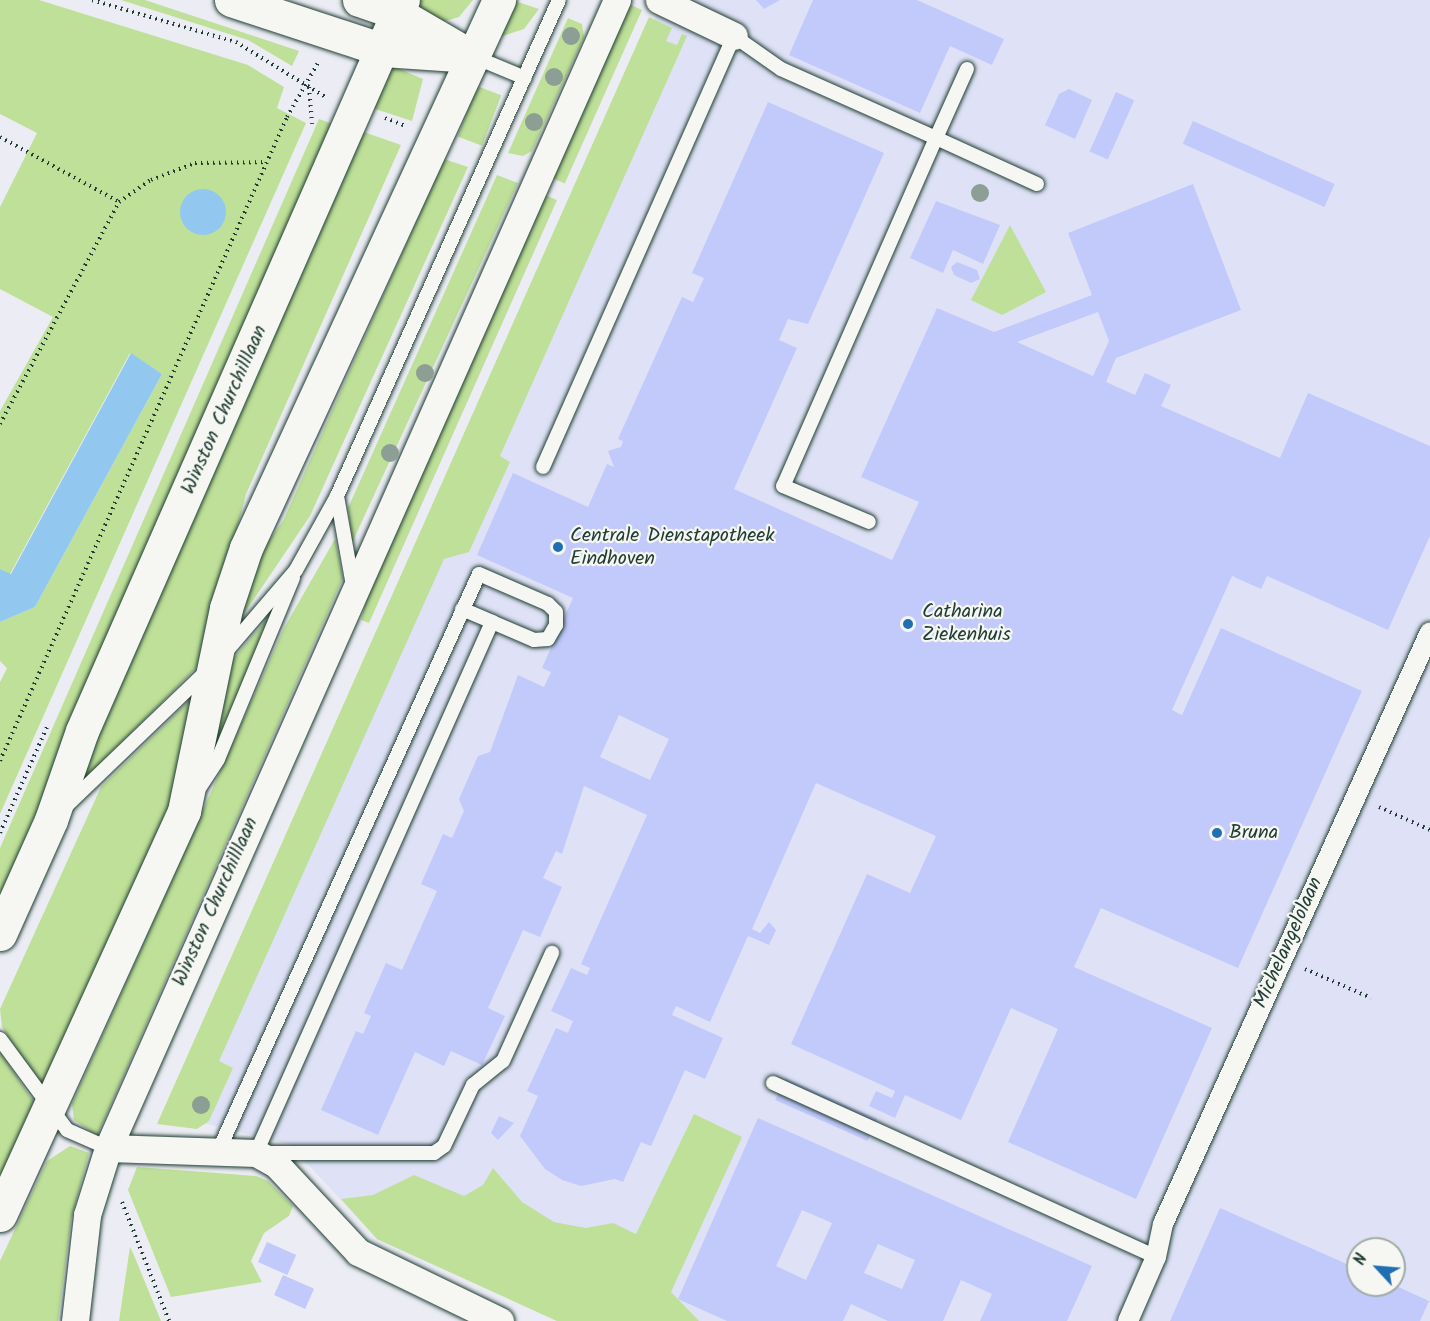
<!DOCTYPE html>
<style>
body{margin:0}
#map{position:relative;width:1430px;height:1321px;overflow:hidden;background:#ecedf4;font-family:Kalam,sans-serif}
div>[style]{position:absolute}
.built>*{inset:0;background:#dfe2f6}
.green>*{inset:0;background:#bfe098;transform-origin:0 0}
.water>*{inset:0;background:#92c7f0}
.round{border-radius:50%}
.building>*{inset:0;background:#c2c9fb;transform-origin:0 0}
.path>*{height:4px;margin-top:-2px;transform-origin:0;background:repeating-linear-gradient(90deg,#1f3d34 0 1.5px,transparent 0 6px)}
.roads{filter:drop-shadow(0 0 2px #1f3d34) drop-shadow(0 0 2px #1f3d34)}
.service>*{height:14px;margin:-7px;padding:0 7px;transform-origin:7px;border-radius:7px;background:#f6f6f2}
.pedestrian>*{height:20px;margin:-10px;padding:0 10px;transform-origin:10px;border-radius:10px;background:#f6f6f2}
.minor>*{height:27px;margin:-13.5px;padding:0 13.5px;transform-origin:13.5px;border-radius:13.5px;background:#f6f6f2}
.secondary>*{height:33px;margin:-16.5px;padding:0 16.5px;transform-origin:16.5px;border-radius:16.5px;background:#f6f6f2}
.trees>*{width:18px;height:18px;margin:-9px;border-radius:50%;background:#8d9e95}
.dots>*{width:16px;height:16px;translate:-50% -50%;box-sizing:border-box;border:3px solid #f6f6f2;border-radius:50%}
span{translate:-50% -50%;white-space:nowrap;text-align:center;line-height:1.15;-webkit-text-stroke:4.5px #f6f6f2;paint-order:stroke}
.street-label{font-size:20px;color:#1f3d34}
.poi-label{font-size:20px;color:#1f3d34}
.left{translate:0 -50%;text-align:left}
.north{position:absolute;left:1346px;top:1237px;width:60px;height:60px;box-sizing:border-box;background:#f6f6f2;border:2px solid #a0aca6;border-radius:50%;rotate:296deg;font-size:16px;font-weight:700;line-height:24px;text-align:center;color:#1f3d34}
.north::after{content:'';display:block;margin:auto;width:21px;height:27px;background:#1f6fb2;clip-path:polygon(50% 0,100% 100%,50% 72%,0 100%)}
</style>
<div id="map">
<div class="built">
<i style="clip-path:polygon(evenodd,663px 0,1430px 0,1430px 1321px,557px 1321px,377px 1239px,289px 1144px,170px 1115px,663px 0,1358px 1249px,1394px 1249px,1394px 1285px,1358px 1285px,1358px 1249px)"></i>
</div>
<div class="green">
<i style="clip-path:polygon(0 0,39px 0,248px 65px,284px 87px,277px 108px,306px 123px,0 814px,0 682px,7px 668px,0 661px,0 622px,35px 607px,162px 374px,130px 353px,10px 574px,0 569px,0 411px,53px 317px,0 289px,0 207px,37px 133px,0 114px)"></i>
<i style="clip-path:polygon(121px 0,145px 0,299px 51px,292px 66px,248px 40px)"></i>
<i style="clip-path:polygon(416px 0,473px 0,459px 17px,442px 22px,415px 5px)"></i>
<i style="clip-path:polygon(515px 1px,539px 9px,524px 29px,500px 37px)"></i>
<i style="left:642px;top:10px;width:190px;height:22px;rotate:114deg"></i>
<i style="clip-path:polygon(649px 17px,672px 28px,666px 41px,677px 45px,682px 34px,687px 36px,500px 456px,510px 462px,469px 552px,444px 559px,219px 1061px,233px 1068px,209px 1121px,197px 1129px,157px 1124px)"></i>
<i style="clip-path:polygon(568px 18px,582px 24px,584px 37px,532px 151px,523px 156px,508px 153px)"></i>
<i style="clip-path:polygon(390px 65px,423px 79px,412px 121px,369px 107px)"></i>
<i style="left:477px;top:86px;width:26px;height:54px;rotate:21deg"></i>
<i style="clip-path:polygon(319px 119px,333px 124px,322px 164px,0 895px,0 848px)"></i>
<i style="clip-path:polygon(358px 130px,401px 145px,246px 494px,203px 661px,82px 782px,87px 742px)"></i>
<i style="clip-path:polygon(444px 159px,468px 167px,310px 516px,233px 630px,242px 578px,283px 521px)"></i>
<i style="clip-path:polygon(497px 175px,518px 183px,352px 543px,348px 508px)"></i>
<i style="clip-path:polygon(545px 195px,557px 200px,369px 623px,361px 620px,369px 590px)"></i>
<i style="clip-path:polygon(1010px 225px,1046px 292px,1002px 315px,971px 300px)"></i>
<i style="clip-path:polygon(335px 539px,343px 578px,97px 1136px,74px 1120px,72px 1104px,284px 628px)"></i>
<i style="clip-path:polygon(266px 620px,271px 622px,208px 762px,222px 672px)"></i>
<i style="clip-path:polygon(193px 697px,171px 805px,42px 1089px,2px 1027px,0 1009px,101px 787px)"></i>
<i style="clip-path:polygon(0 1052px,36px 1105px,0 1189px)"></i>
<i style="clip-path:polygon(694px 1114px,742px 1137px,671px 1292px,699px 1321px,557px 1321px,377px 1239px,341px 1199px,373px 1195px,414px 1175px,464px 1196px,483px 1185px,493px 1168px,522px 1202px,554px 1222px,586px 1228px,613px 1223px,636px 1234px)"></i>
<i style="clip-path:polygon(70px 1146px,89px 1153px,71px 1220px,58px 1321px,0 1321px,0 1261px,47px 1161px)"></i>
<i style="clip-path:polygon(137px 1167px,256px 1176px,268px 1181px,293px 1206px,289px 1216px,264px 1233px,251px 1261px,262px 1282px,171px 1297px,128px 1190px)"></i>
<i style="clip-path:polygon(130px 1247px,133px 1253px,161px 1321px,119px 1321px)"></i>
</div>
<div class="water">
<i class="round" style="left:180px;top:189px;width:46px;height:46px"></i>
<i style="clip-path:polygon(131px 353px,162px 374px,35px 607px,0 622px,0 569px,11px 574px)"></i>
</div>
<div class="building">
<i style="clip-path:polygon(756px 0,780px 0,764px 9px)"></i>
<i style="clip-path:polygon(813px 0,917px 0,1004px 39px,992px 65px,950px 46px,920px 113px,789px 55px)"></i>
<i style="clip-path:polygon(1069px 89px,1092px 100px,1075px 139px,1045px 125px,1059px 94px)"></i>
<i style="left:1116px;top:92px;width:20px;height:65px;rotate:24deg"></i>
<i style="clip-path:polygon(evenodd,768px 102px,884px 153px,808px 324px,788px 319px,779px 340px,797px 348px,734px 489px,892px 560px,919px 502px,861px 477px,937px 308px,994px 332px,1092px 295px,1068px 233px,1193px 184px,1241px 310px,1116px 358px,1106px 382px,1135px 395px,1145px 373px,1171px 385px,1161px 406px,1280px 458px,1308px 393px,1430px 446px,1430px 536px,1388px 630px,1267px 576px,1261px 589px,1232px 576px,1172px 710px,1182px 715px,1221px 628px,1362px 691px,1238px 968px,1101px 908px,1074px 967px,1212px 1028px,1136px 1199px,1008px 1142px,1058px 1029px,1011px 1008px,961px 1120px,905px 1095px,895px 1118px,869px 1106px,876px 1091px,892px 1098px,895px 1091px,791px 1044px,867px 874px,910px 893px,936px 836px,816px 783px,752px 929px,760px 933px,769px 922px,776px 930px,769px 945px,748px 936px,710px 1022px,676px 1006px,672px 1015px,723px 1038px,705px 1079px,685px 1070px,651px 1146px,641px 1142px,623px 1182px,615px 1179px,581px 1186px,562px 1180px,545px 1169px,520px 1136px,538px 1096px,527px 1091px,556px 1028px,568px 1033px,573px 1021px,551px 1011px,571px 968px,587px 975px,590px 968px,581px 964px,647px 815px,584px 786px,562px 854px,556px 851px,543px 878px,562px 887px,540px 937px,523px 930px,488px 1008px,505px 1016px,482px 1065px,451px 1051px,444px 1066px,415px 1052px,378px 1135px,321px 1110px,356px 1031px,363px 1034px,371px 1016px,364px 1013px,386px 963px,402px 970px,437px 891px,421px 884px,443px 834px,452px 838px,464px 811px,459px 799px,478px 756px,490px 752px,518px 675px,544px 687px,551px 672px,542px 668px,573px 598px,477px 555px,513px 473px,588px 507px,607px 464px,614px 467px,608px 451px,621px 447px,623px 441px,618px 439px,682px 297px,693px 302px,704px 278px,692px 273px,768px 102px,1098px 312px,1109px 341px,1093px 376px,1017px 342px,1098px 312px,768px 102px,619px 715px,669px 739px,650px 780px,600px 757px,619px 715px)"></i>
<i style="left:1193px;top:121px;width:155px;height:25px;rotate:24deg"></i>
<i style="clip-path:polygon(936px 201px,1000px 225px,983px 264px,953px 250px,943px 273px,910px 258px)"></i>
<i style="clip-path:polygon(957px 262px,977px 270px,980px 279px,971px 283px,954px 275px,951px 267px)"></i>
<i style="left:785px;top:1078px;width:101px;height:24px;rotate:24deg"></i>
<i style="clip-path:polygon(499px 1116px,514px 1123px,498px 1140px,491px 1133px)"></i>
<i style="clip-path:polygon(evenodd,758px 1118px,1092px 1266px,1067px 1321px,980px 1321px,992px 1294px,961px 1280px,943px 1321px,888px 1321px,851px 1304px,843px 1321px,727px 1321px,678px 1299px,758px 1118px,802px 1210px,832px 1223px,806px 1280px,776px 1266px,802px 1210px,758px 1118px,878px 1244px,915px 1260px,902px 1289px,864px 1273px,878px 1244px)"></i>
<i style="clip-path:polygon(1220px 1208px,1358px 1269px,1358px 1285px,1394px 1285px,1429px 1301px,1420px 1321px,1170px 1321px)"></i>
<i style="left:267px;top:1242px;width:32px;height:22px;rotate:24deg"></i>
<i style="left:283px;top:1275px;width:34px;height:22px;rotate:24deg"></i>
</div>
<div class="path">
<i style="left:92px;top:0;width:150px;rotate:16.3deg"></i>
<i style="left:236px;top:42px;width:107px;rotate:31.6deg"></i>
<i style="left:309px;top:87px;width:37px;rotate:85deg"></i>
<i style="left:385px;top:118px;width:22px;rotate:21deg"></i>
<i style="left:0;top:137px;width:136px;rotate:28.6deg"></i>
<i style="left:0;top:424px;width:252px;rotate:-61.8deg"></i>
<i style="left:119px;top:202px;width:39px;rotate:-35deg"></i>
<i style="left:151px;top:180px;width:47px;rotate:-21.1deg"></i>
<i style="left:195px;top:163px;width:72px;rotate:-0.8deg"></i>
<i style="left:0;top:761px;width:705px;rotate:-65.98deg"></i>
<i style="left:287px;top:117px;width:64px;rotate:-60.3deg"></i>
<i style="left:1379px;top:807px;width:56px;rotate:24.3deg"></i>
<i style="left:0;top:833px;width:116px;rotate:-66.1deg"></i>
<i style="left:1305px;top:969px;width:72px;rotate:23.7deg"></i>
<i style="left:122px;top:1202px;width:128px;rotate:68.4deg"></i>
</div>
<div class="roads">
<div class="service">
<i style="left:472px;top:56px;width:57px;rotate:22.5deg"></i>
<i style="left:967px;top:69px;width:76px;rotate:114.2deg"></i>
<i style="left:936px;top:138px;width:111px;rotate:24.5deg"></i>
<i style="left:543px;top:467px;width:471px;rotate:-66.1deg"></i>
<i style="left:734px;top:36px;width:57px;rotate:35.1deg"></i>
<i style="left:781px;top:69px;width:170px;rotate:24deg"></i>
<i style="left:936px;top:138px;width:380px;rotate:113.7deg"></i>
<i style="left:783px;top:486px;width:93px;rotate:22.7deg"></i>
<i style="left:337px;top:496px;width:91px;rotate:79.9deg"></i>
<i style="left:462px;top:609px;width:33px;rotate:23deg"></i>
<i style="left:224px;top:654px;width:111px;rotate:-49.4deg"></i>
<i style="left:296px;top:570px;width:85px;rotate:-61deg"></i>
<i style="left:337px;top:496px;width:543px;rotate:-65.89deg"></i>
<i style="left:200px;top:787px;width:33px;rotate:-57deg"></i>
<i style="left:218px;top:759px;width:196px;rotate:-67.5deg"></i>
<i style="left:64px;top:808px;width:197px;rotate:-43.8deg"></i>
<i style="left:0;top:1039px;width:113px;rotate:53.6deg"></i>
<i style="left:67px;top:1130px;width:45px;rotate:23.7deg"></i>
<i style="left:773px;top:1083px;width:421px;rotate:24.4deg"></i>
<i style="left:217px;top:1154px;width:636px;rotate:-65.69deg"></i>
<i style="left:479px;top:574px;width:75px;rotate:23.5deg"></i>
<i style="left:548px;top:604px;width:11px;rotate:45deg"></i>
<i style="left:556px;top:612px;width:13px;rotate:90deg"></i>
<i style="left:556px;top:625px;width:16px;rotate:120deg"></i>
<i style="left:548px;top:639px;width:14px;rotate:176deg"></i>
<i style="left:534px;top:640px;width:46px;rotate:-156.8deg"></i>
<i style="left:492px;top:622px;width:581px;rotate:113.96deg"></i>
<i style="left:256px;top:1153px;width:178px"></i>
<i style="left:434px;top:1153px;width:12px;rotate:-35deg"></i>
<i style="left:444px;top:1146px;width:68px;rotate:-64.6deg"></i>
<i style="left:473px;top:1085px;width:38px;rotate:-39deg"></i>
<i style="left:503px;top:1061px;width:119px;rotate:-65.6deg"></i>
</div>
<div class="pedestrian">
<i style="left:1128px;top:1321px;width:70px;rotate:-66.4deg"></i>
<i style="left:1156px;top:1257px;width:34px;rotate:-78deg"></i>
<i style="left:1163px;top:1224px;width:649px;rotate:-65.72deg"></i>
</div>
<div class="minor">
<i style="left:659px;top:0;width:83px;rotate:25.6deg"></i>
<i style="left:108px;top:1148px;width:148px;rotate:1.9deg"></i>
<i style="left:256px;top:1153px;width:23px;rotate:29deg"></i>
<i style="left:276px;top:1164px;width:120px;rotate:47deg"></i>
<i style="left:358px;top:1252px;width:158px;rotate:25.9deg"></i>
<i style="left:75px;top:1321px;width:107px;rotate:-83.5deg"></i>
<i style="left:87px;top:1215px;width:70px;rotate:-72.6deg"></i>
<i style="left:108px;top:1148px;width:1256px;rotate:-66.09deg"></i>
</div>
<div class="secondary">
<i style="left:231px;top:0;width:160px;rotate:18.2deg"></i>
<i style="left:383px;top:50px;width:89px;rotate:3.9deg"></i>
<i style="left:359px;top:0;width:40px;rotate:18.9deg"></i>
<i style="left:397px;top:13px;width:78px;rotate:30.2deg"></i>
<i style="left:0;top:934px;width:125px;rotate:-65.9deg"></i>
<i style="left:51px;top:820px;width:94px;rotate:-70.8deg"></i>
<i style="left:82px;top:731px;width:798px;rotate:-66.29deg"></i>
<i style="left:0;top:1215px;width:444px;rotate:-65.5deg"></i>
<i style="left:184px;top:811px;width:207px;rotate:-78.3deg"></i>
<i style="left:226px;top:608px;width:63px;rotate:-71.6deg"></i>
<i style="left:246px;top:548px;width:604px;rotate:-65.22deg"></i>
</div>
</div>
<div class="trees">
<i style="left:571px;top:36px"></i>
<i style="left:554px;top:77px"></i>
<i style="left:534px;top:122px"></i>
<i style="left:980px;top:193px"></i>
<i style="left:425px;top:373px"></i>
<i style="left:390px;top:453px"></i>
<i style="left:201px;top:1105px"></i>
</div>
<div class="dots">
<i style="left:558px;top:547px;background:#1f6fb2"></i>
<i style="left:908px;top:624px;background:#1f6fb2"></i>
<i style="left:1217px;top:833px;background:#1f6fb2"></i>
</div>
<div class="street-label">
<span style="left:225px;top:410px;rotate:-66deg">Winston Churchilllaan</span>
<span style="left:216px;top:902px;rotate:-66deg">Winston Churchilllaan</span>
<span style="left:1289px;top:943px;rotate:-66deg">Michelangelolaan</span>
</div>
<div class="poi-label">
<span class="left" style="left:570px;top:548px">Centrale Dienstapotheek<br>Eindhoven</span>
<span class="left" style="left:922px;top:624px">Catharina<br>Ziekenhuis</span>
<span class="left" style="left:1229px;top:833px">Bruna</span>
</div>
<div class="north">N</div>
</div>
